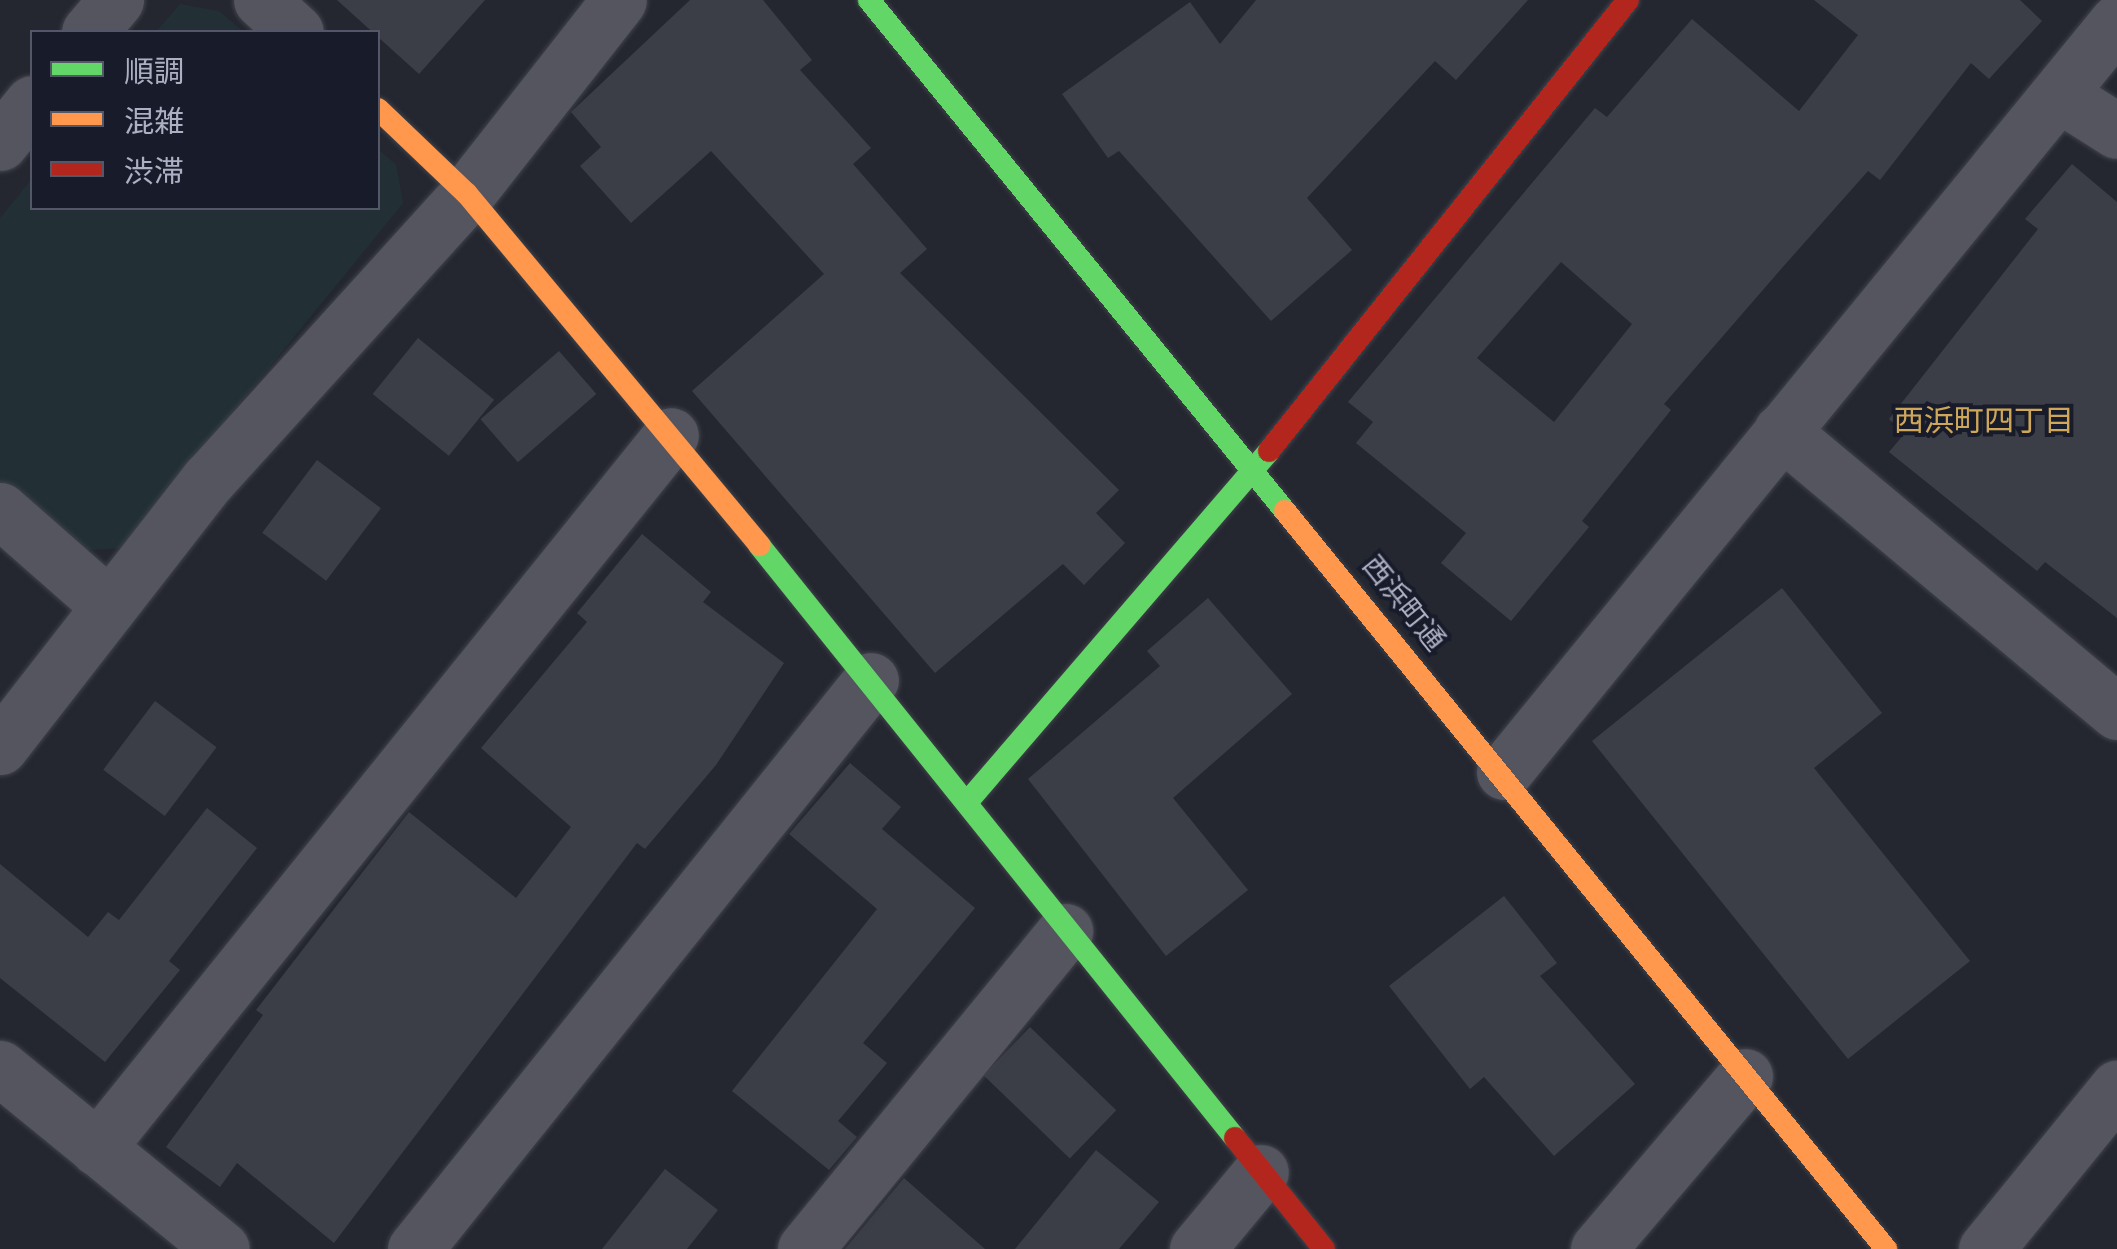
<!DOCTYPE html>
<meta charset="utf-8">
<style>
body{margin:0}
#map{position:relative;width:2117px;height:1249px;overflow:hidden;background:#242730;font-family:Lato,"Noto Sans JP",sans-serif}
div>[style]{position:absolute}
.green>*{inset:0;background:#223036}
.building>*{inset:0;background:#3c3e47;transform-origin:0 0}
.roads{filter:drop-shadow(0 0 2px #404249) drop-shadow(0 0 2px #404249)}
.street>*{height:55px;margin:-27.5px;padding:0 27.5px;transform-origin:27.5px;border-radius:27.5px;background:#54555f}
.fast>*{height:22px;margin:-11px;padding:0 11px;transform-origin:11px;border-radius:11px;background:#63d668}
.slow>*{height:22px;margin:-11px;padding:0 11px;transform-origin:11px;border-radius:11px;background:#ff974d}
.jam>*{height:22px;margin:-11px;padding:0 11px;transform-origin:11px;border-radius:11px;background:#b3261e}
span{translate:-50% -50%;white-space:nowrap;text-align:center;line-height:1.15;-webkit-text-stroke:8px #181c2a;paint-order:stroke}
.street-label{font-size:28px;color:#adb0c3}
.neighbourhood-label{font-size:30px;color:#cfa75b}
.legend{position:absolute;left:30px;top:30px;width:350px;height:180px;box-sizing:border-box;background:#181c2a;border:2px solid #545767;margin:0;padding:12px 18px;list-style:none;font-size:30px;color:#adb0c3}
.legend li{display:flex;align-items:center;gap:20px;height:50px}
.legend b{width:50px;border:2px solid #545767}
</style>
<div id="map">
<div class="green">
<i style="clip-path:polygon(180px 4px,219px 11px,244px 32px,156px 32px)"></i>
<i style="clip-path:polygon(378px 149px,396px 165px,403px 203px,122px 548px,70px 551px,0 493px,0 218px,32px 179px,32px 208px,378px 208px)"></i>
</div>
<div class="building">
<i style="clip-path:polygon(337px 0,485px 0,419px 74px)"></i>
<i style="clip-path:polygon(690px 0,763px 0,812px 60px,800px 70px,871px 148px,853px 164px,927px 249px,900px 273px,1119px 490px,1096px 513px,1125px 543px,1084px 585px,1063px 564px,935px 673px,692px 391px,824px 274px,711px 151px,631px 223px,580px 166px,601px 147px,571px 112px)"></i>
<i style="clip-path:polygon(1256px 0,1528px 0,1456px 80px,1435px 61px,1307px 198px,1352px 250px,1271px 321px,1119px 151px,1108px 158px,1062px 94px,1190px 2px,1220px 44px)"></i>
<i style="clip-path:polygon(evenodd,1814px 0,2020px 0,2042px 21px,1989px 79px,1971px 63px,1880px 180px,1868px 171px,1782px 268px,1664px 404px,1671px 410px,1582px 521px,1589px 527px,1511px 621px,1441px 563px,1466px 533px,1356px 443px,1373px 422px,1348px 402px,1595px 108px,1607px 117px,1692px 19px,1799px 111px,1858px 35px,1814px 0,1561px 262px,1632px 324px,1554px 422px,1477px 358px,1561px 262px)"></i>
<i style="clip-path:polygon(2072px 164px,2117px 202px,2117px 618px,2045px 562px,2037px 571px,1889px 452px,1905px 433px,1889px 419px,2038px 229px,2025px 219px)"></i>
<i style="left:418px;top:338px;width:98px;height:72px;rotate:39deg"></i>
<i style="left:559px;top:351px;width:57px;height:104px;rotate:49deg"></i>
<i style="left:317px;top:460px;width:80px;height:91px;rotate:37deg"></i>
<i style="clip-path:polygon(642px 534px,711px 592px,703px 602px,784px 663px,716px 765px,645px 849px,637px 843px,334px 1243px,237px 1163px,220px 1187px,166px 1147px,263px 1015px,256px 1010px,409px 812px,516px 898px,571px 827px,481px 748px,587px 622px,577px 613px)"></i>
<i style="clip-path:polygon(1782px 588px,1882px 713px,1814px 768px,1970px 961px,1848px 1059px,1592px 741px)"></i>
<i style="clip-path:polygon(1208px 598px,1292px 694px,1173px 798px,1248px 890px,1166px 956px,1028px 779px,1160px 666px,1147px 651px)"></i>
<i style="left:155px;top:701px;width:77px;height:86px;rotate:37deg"></i>
<i style="clip-path:polygon(850px 763px,901px 807px,882px 829px,975px 908px,863px 1043px,887px 1063px,838px 1121px,857px 1137px,829px 1170px,732px 1091px,877px 909px,789px 834px)"></i>
<i style="clip-path:polygon(207px 808px,257px 848px,169px 961px,180px 970px,105px 1062px,0 978px,0 864px,88px 937px,108px 912px,119px 920px)"></i>
<i style="clip-path:polygon(1504px 896px,1557px 963px,1540px 976px,1635px 1084px,1554px 1156px,1484px 1077px,1470px 1089px,1389px 986px)"></i>
<i style="left:1030px;top:1027px;width:120px;height:67px;rotate:44deg"></i>
<i style="clip-path:polygon(1096px 1150px,1159px 1202px,1119px 1249px,1015px 1249px)"></i>
<i style="clip-path:polygon(665px 1169px,718px 1210px,687px 1249px,602px 1249px)"></i>
<i style="clip-path:polygon(904px 1178px,938px 1208px,985px 1249px,845px 1249px)"></i>
</div>
<div class="roads">
<div class="street">
<i style="left:261px;top:0;width:47px;rotate:42.4deg"></i>
<i style="left:89px;top:32px;width:42px;rotate:-49.8deg"></i>
<i style="left:2060px;top:95px;width:67px;rotate:32.3deg"></i>
<i style="left:0;top:143px;width:51px;rotate:-51.3deg"></i>
<i style="left:1781px;top:431px;width:438px;rotate:39.9deg"></i>
<i style="left:0;top:510px;width:142px;rotate:41.3deg"></i>
<i style="left:0;top:747px;width:340px;rotate:-52.1deg"></i>
<i style="left:209px;top:479px;width:384px;rotate:-47.8deg"></i>
<i style="left:467px;top:194px;width:246px;rotate:-51.9deg"></i>
<i style="left:1504px;top:772px;width:969px;rotate:-50.74deg"></i>
<i style="left:0;top:1068px;width:286px;rotate:39.2deg"></i>
<i style="left:97px;top:1148px;width:915px;rotate:-51.16deg"></i>
<i style="left:415px;top:1249px;width:729px;rotate:-51.29deg"></i>
<i style="left:805px;top:1249px;width:411px;rotate:-50.7deg"></i>
<i style="left:1197px;top:1249px;width:100px;rotate:-50.3deg"></i>
<i style="left:1598px;top:1249px;width:227px;rotate:-49.6deg"></i>
<i style="left:1986px;top:1249px;width:208px;rotate:-50.9deg"></i>
</div>
<div class="fast">
<i style="left:869px;top:0;width:659px;rotate:50.85deg"></i>
<i style="left:759px;top:545px;width:760px;rotate:51.25deg"></i>
<i style="left:969px;top:800px;width:460px;rotate:-49.3deg"></i>
</div>
<div class="slow">
<i style="left:378px;top:109px;width:123px;rotate:43.7deg"></i>
<i style="left:467px;top:194px;width:457px;rotate:50.2deg"></i>
<i style="left:1285px;top:511px;width:952px;rotate:50.84deg"></i>
</div>
<div class="jam">
<i style="left:1269px;top:451px;width:576px;rotate:-51.48deg"></i>
<i style="left:1235px;top:1138px;width:142px;rotate:51.3deg"></i>
</div>
</div>
<div class="street-label">
<span style="left:1405px;top:602px;rotate:51deg">西浜町通</span>
</div>
<div class="neighbourhood-label">
<span style="left:1984px;top:419px">西浜町四丁目</span>
</div>
<ul class="legend">
<li><b style="height:12px;background:#63d668"></b>順調</li>
<li><b style="height:12px;background:#ff974d"></b>混雑</li>
<li><b style="height:12px;background:#b3261e"></b>渋滞</li>
</ul>
</div>
